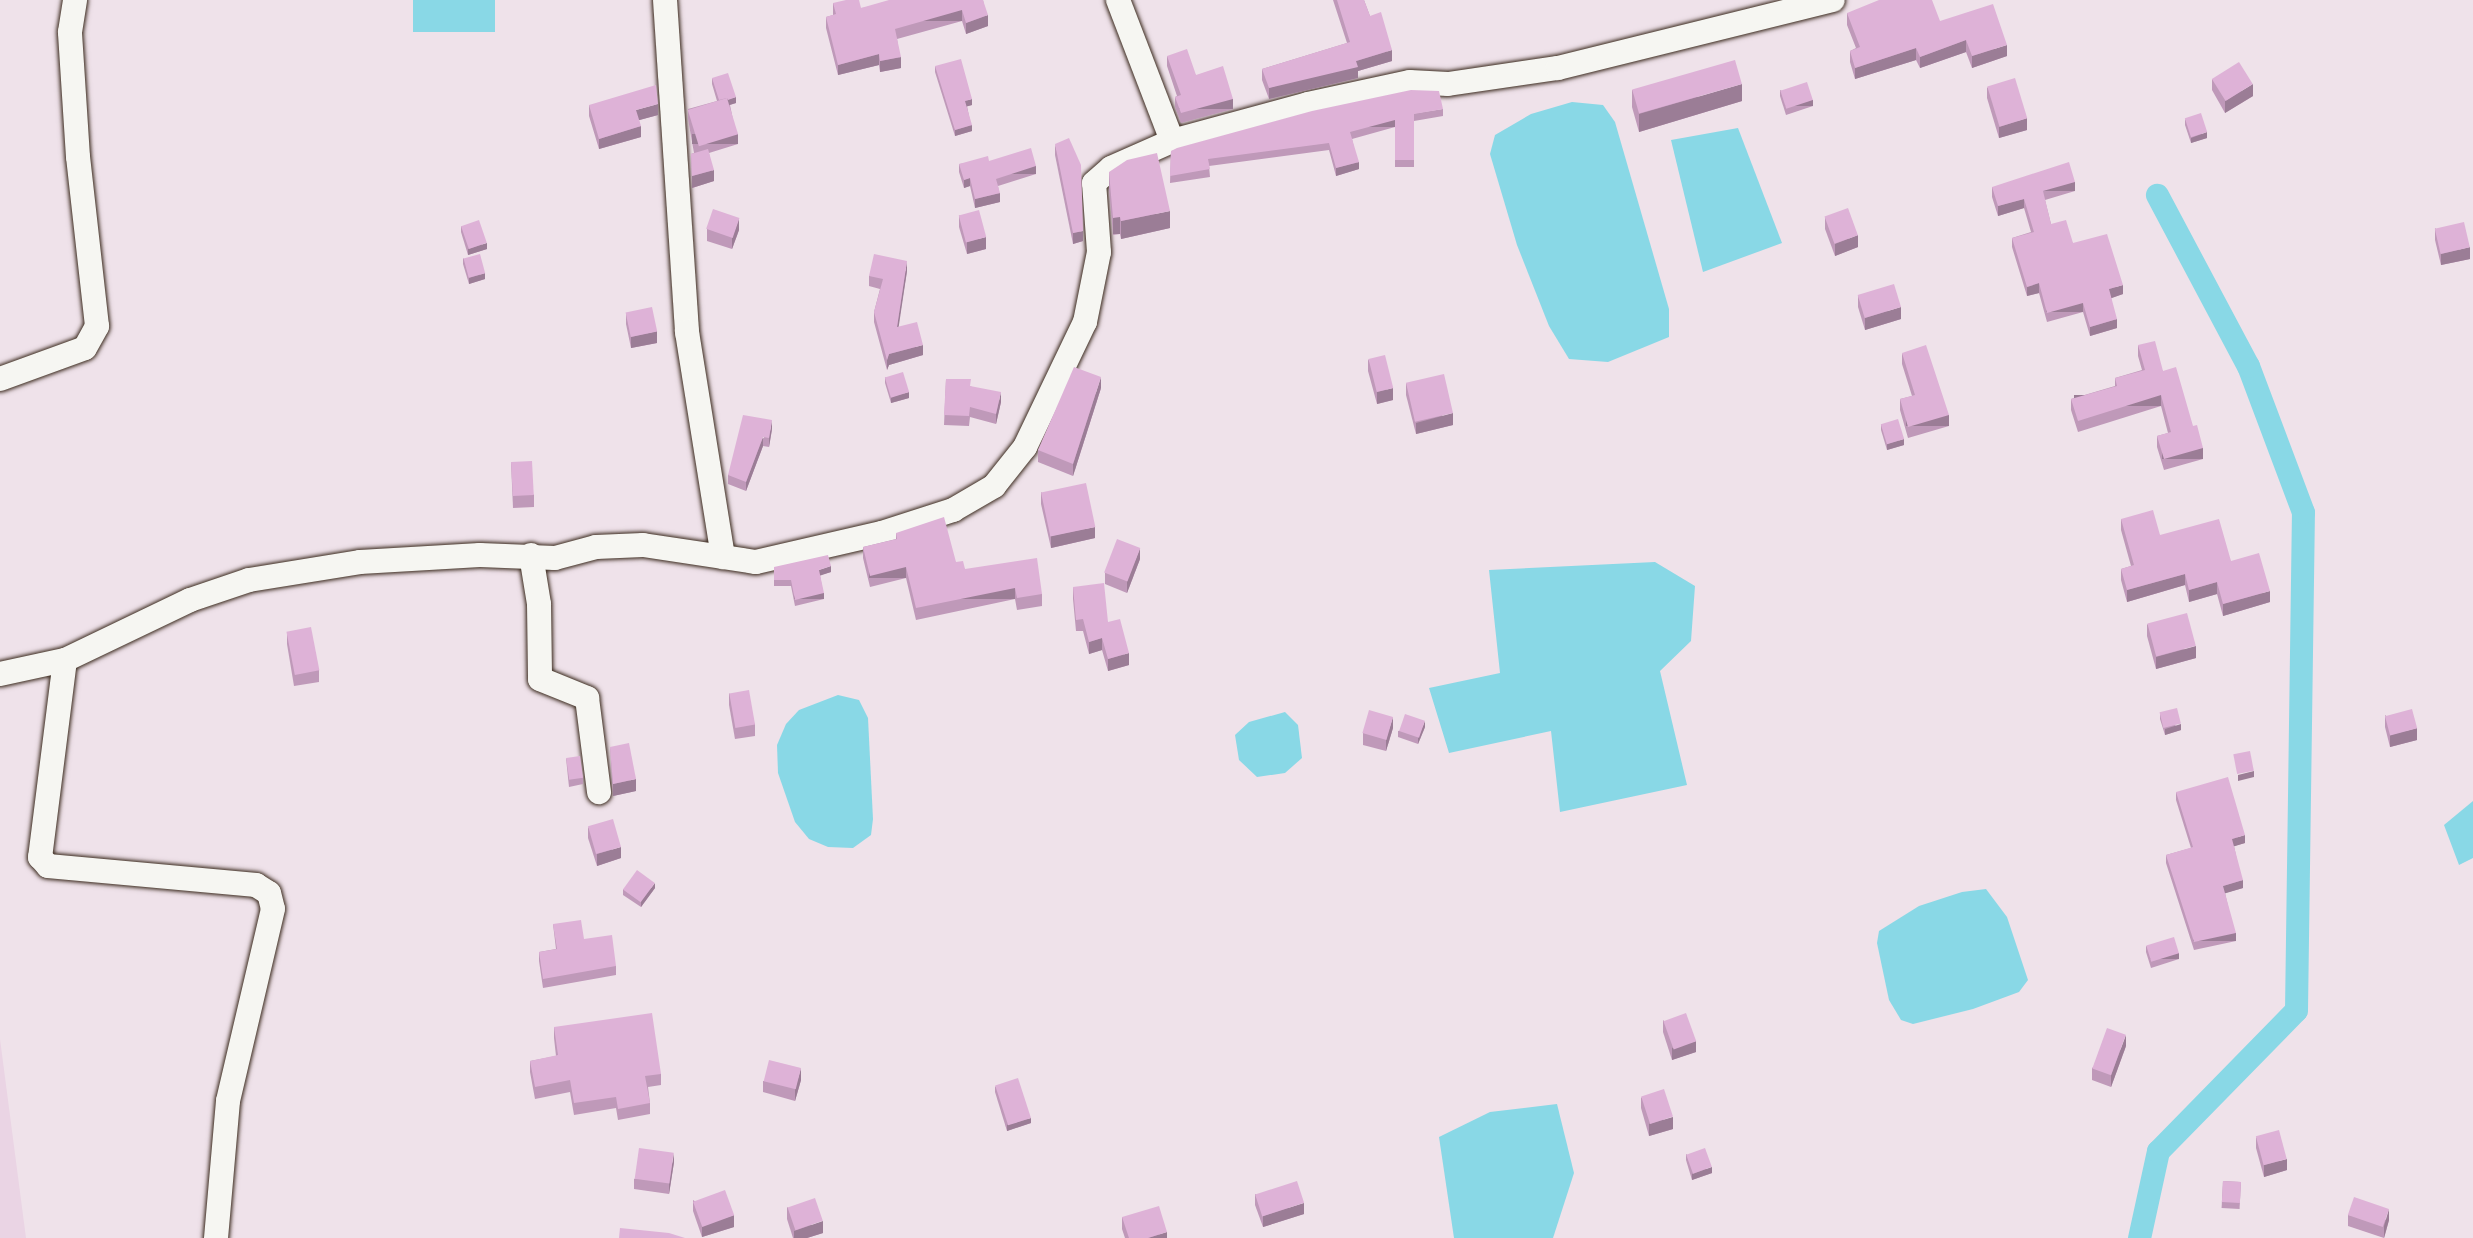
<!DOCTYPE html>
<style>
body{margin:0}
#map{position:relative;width:2473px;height:1238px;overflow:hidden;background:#efe2ea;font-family:Dekko,sans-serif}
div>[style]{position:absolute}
.built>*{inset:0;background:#ead4e4}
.water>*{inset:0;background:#89d8e6;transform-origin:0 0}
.canal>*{height:23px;margin:-11.5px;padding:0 11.5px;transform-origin:11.5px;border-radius:11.5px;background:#89d8e6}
.roads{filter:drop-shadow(0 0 2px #3b2a1e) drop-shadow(0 0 2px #3b2a1e)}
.minor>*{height:24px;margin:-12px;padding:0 12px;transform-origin:12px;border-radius:12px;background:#f6f6f2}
.wall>*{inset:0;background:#bf99b9;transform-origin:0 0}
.shaded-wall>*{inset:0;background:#9b7d96;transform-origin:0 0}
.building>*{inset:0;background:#deb2d7;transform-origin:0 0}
span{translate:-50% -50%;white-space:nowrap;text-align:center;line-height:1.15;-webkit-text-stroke:5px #f6f6f2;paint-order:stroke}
</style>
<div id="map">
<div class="built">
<i style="clip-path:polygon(0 1039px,26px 1238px,0 1238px)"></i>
</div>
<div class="water">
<i style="left:413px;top:0;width:82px;height:32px"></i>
<i style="clip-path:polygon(1572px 102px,1603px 105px,1615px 122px,1669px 309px,1669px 337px,1608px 362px,1569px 359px,1549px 326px,1517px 245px,1490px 154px,1495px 135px,1531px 114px)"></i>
<i style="clip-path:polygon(1738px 128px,1782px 243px,1703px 272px,1671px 140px)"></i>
<i style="clip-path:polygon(1655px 562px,1695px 586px,1691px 641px,1660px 671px,1687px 785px,1560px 812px,1551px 731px,1449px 753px,1429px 688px,1500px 673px,1489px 570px)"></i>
<i style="clip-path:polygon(838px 695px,859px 700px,868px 718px,873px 819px,871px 835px,853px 848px,828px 847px,809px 839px,795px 822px,778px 773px,777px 745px,786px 724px,799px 710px)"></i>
<i style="clip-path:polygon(1285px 712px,1298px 725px,1302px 758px,1285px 773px,1257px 777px,1239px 760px,1235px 735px,1249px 722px)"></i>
<i style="clip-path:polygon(2473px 801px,2473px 858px,2459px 865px,2444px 825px)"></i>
<i style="clip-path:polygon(1986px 889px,2007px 917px,2028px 980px,2019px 992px,1973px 1009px,1913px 1024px,1901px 1020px,1889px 1000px,1877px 943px,1879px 931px,1919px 906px,1962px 892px)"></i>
<i style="clip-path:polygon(1557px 1104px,1574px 1173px,1553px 1238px,1454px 1238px,1439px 1137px,1490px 1112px)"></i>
</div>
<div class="canal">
<i style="left:2139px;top:1238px;width:89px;rotate:-77.7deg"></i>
<i style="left:2158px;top:1151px;width:197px;rotate:-45.6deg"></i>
<i style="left:2296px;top:1010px;width:498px;rotate:-89.2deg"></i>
<i style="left:2303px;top:512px;width:156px;rotate:-110.6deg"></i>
<i style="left:2248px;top:366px;width:194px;rotate:-118deg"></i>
</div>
<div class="roads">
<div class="minor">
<i style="left:665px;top:0;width:333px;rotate:86.2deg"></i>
<i style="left:687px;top:332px;width:228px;rotate:80.9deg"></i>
<i style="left:1118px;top:0;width:151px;rotate:69deg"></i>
<i style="left:0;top:379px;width:90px;rotate:-20deg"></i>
<i style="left:85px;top:348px;width:25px;rotate:-61deg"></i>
<i style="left:97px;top:326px;width:170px;rotate:-96.4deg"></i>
<i style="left:78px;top:157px;width:125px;rotate:-93.7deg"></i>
<i style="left:70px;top:32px;width:32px;rotate:-81deg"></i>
<i style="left:531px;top:555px;width:50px;rotate:80.7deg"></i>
<i style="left:539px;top:604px;width:75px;rotate:89.2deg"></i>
<i style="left:540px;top:679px;width:51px;rotate:22deg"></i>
<i style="left:587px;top:698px;width:95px;rotate:82.7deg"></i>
<i style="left:65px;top:660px;width:199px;rotate:97.2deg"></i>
<i style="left:40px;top:857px;width:12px;rotate:48deg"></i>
<i style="left:48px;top:866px;width:209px;rotate:5.2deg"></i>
<i style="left:256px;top:885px;width:15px;rotate:32deg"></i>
<i style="left:269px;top:893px;width:16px;rotate:76deg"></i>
<i style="left:273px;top:909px;width:197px;rotate:103.2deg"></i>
<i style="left:228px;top:1101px;width:138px;rotate:95deg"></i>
<i style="left:0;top:674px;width:66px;rotate:-12.2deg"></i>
<i style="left:65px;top:660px;width:139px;rotate:-25.6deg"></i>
<i style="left:190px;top:600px;width:62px;rotate:-18.7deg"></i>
<i style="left:249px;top:580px;width:112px;rotate:-9.2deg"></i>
<i style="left:360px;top:562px;width:120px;rotate:-3.3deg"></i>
<i style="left:480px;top:555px;width:75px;rotate:2.3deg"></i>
<i style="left:555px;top:558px;width:42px;rotate:-15deg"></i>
<i style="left:596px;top:547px;width:47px;rotate:-2.4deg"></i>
<i style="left:643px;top:545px;width:114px;rotate:8.6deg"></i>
<i style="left:756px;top:562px;width:129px;rotate:-13deg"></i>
<i style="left:882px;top:533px;width:75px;rotate:-17.9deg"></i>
<i style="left:953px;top:510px;width:48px;rotate:-30.3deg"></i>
<i style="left:994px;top:486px;width:50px;rotate:-51.5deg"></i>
<i style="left:1025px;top:447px;width:139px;rotate:-64.4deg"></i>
<i style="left:1085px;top:322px;width:71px;rotate:-78.7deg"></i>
<i style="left:1099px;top:252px;width:69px;rotate:-94.1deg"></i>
<i style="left:1094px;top:183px;width:23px;rotate:-41deg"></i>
<i style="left:1111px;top:168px;width:67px;rotate:-23.9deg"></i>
<i style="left:1172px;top:141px;width:141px;rotate:-15.2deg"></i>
<i style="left:1308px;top:104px;width:104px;rotate:-12.2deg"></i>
<i style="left:1410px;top:82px;width:38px;rotate:3deg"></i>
<i style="left:1448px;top:84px;width:111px;rotate:-8.3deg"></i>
<i style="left:1558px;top:68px;width:283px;rotate:-13.9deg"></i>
</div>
</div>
<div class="wall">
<i style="clip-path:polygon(983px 0,988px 26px,966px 34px,962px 21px,897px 39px,901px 68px,880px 72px,879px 65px,838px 75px,826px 28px,826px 17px,833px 15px,833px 3px,861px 8px)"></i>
<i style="clip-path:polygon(1333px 0,1364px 0,1370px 16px,1392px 61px,1358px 71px,1358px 78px,1269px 99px,1262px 80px,1262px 69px,1347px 43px)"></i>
<i style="clip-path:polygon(1847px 13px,1940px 21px,2007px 56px,1972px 68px,1966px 52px,1920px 68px,1916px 60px,1855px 79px,1850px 62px,1850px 51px,1856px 48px,1847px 25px)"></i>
<i style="clip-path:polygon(1167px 56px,1196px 75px,1233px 109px,1181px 123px,1175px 107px,1175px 97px,1177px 96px,1167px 66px)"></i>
<i style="clip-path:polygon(935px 66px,972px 105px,967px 106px,972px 131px,955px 136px,935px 72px)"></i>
<i style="clip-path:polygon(712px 78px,736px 103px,730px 105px,738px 144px,709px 153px,714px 181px,692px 188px,691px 154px,694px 153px,688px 119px,688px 109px,717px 101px,712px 84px)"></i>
<i style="clip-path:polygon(2212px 79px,2253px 96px,2225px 113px,2212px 90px)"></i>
<i style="clip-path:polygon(1987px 87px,2027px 130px,1999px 138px,1987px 98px)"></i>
<i style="clip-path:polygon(1632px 90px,1742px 101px,1639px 132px,1632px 107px)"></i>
<i style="clip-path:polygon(1780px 90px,1813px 106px,1786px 115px,1780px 96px)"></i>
<i style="clip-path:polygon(589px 105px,658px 115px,639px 120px,641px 137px,599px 149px,589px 116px)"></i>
<i style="clip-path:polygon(1443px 109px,1443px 116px,1414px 121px,1414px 167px,1395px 167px,1395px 127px,1352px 139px,1359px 169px,1336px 176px,1329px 150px,1209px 166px,1210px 177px,1170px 183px,1171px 151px)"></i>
<i style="clip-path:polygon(2185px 119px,2207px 138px,2191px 143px,2185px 125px)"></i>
<i style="clip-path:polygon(1055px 144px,1083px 241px,1073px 244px,1055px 155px)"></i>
<i style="clip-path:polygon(989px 161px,1036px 174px,998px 186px,1000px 202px,975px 208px,970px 186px,964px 188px,959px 172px,959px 164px)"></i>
<i style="clip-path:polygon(1109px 172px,1170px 228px,1121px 239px,1120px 234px,1113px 235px,1109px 189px)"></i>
<i style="clip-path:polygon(1992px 187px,2075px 191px,2045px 200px,2051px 224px,2073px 243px,2123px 294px,2111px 298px,2117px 328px,2090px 336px,2083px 312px,2047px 322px,2039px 293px,2027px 296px,2012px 247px,2012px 238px,2031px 232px,2024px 208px,1998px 216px,1992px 197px)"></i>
<i style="clip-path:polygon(959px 215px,986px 249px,967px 254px,959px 227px)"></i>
<i style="clip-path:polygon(1825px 217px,1858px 247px,1835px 256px,1825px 229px)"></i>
<i style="clip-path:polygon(461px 226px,487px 249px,468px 255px,461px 232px)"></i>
<i style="clip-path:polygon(2435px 228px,2470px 259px,2441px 265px,2435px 240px)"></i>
<i style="clip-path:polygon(707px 229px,739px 230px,732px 249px,707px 241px)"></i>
<i style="clip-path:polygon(463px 258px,485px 279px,469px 284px,463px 264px)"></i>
<i style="clip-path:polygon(907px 271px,898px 327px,923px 355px,889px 365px,887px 370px,874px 322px,874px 312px,880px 289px,869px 286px,869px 276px)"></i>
<i style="clip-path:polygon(1858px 295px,1901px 319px,1865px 330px,1858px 307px)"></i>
<i style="clip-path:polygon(626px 313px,657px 343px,631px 348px,626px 324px)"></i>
<i style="clip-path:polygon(2138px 345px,2163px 371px,2203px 459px,2164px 470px,2157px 447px,2157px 436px,2168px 433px,2161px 406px,2078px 432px,2071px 410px,2071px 399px,2115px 386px,2115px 378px,2142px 370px,2138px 356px)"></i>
<i style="clip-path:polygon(1902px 353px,1949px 426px,1908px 438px,1900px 410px,1900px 399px,1912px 396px,1902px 364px)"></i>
<i style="clip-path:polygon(1368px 359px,1393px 400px,1377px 404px,1368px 371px)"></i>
<i style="clip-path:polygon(885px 377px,909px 398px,891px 403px,885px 383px)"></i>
<i style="clip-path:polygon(946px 379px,970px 386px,1001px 402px,996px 424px,970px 417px,969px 426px,944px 425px)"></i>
<i style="clip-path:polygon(1406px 383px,1453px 425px,1416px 434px,1406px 395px)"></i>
<i style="clip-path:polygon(1101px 388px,1073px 476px,1038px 462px,1038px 450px)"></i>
<i style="clip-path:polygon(1881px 424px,1904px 445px,1887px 450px,1881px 430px)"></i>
<i style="clip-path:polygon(772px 429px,769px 447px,763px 446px,746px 491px,728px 484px,728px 475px)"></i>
<i style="clip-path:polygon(511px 462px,534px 495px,534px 507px,513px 508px)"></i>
<i style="clip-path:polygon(1041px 492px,1095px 538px,1051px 548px,1041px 504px)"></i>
<i style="clip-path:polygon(2121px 519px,2160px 535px,2231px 561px,2270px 602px,2223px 616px,2217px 594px,2189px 602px,2185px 585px,2127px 602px,2121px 580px,2121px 569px,2131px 566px,2121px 530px)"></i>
<i style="clip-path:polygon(896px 533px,956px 562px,965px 569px,1042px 594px,1042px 606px,1017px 610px,1015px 599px,916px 620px,906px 578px,870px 587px,863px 558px,863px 547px,896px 539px)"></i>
<i style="clip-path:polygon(1140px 559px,1127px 593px,1105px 584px,1105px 573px)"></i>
<i style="clip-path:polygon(774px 567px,831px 572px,820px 575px,824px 599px,795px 606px,791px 586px,774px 586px)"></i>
<i style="clip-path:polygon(1073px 587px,1108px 622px,1129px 665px,1108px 671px,1102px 650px,1089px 654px,1083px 631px,1076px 631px,1073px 599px)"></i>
<i style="clip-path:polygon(2147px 624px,2196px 658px,2156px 669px,2147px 636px)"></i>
<i style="clip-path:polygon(287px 632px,319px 670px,319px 682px,294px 686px,287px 644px)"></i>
<i style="clip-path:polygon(729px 693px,755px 724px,755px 736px,735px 739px,729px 705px)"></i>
<i style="clip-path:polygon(2160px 713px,2181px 730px,2165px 735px,2160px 719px)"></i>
<i style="clip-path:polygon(2385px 715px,2417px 740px,2390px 747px,2385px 727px)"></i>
<i style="clip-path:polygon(1425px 727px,1418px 744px,1398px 737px,1398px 731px)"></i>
<i style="clip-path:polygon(1393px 728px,1386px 751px,1363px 745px,1363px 733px)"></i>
<i style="clip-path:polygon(610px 747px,636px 791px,613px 796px)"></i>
<i style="clip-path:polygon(566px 758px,583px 778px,583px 784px,569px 787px)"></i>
<i style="clip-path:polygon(2176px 792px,2245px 843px,2234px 846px,2243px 888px,2225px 893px,2236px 941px,2194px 950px,2166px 863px,2166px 855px,2191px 848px,2176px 800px)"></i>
<i style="clip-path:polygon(588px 827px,621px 858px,597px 866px,588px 838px)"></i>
<i style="clip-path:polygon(655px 888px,641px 907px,623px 895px,623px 889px)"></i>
<i style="clip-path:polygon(553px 924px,616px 966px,616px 975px,543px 988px,539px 961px,539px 952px,556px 949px)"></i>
<i style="clip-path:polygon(2146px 946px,2179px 959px,2151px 968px,2146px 952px)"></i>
<i style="clip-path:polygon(1663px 1020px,1696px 1052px,1672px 1060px,1663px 1032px)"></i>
<i style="clip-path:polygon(554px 1027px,661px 1074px,661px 1085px,648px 1087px,650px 1103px,650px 1114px,618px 1120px,616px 1108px,574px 1115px,570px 1092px,535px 1099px,530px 1072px,530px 1061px,556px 1056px,554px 1038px)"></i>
<i style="clip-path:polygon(2126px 1046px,2111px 1087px,2092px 1080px,2092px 1068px)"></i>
<i style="clip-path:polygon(801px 1080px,795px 1101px,763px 1092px,763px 1081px)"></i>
<i style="clip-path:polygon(995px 1086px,1031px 1123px,1007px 1131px,995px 1092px)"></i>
<i style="clip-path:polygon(1641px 1097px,1673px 1129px,1649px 1136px,1641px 1108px)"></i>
<i style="clip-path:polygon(2256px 1137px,2287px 1170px,2264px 1177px,2256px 1148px)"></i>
<i style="clip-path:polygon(1686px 1154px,1712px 1173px,1692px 1180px,1686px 1160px)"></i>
<i style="clip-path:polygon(674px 1162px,669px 1194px,634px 1189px,634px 1179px)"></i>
<i style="left:2223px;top:1181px;width:18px;height:27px;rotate:3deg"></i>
<i style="clip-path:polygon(1255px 1194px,1304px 1214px,1263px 1227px,1255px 1205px)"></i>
<i style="clip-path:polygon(693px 1200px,734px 1227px,702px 1237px,693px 1211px)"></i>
<i style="clip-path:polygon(787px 1207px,823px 1233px,807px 1238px,793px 1238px,787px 1219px)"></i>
<i style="clip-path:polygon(2348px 1215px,2389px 1220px,2384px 1238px,2348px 1226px)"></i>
<i style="clip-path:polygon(1122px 1217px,1167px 1238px,1125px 1238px,1122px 1229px)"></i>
</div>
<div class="shaded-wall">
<i style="left:962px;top:10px;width:11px;height:70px;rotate:90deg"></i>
<i style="clip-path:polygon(988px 15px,988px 26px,966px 34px,966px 23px)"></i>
<i style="clip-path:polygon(1966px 40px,1966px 52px,1920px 68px,1920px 57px)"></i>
<i style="clip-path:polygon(2007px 45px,2007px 56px,1972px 68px,1972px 56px)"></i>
<i style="clip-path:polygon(1916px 48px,1916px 60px,1855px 79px,1855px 68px)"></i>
<i style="clip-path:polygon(1392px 50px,1392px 61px,1358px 71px,1358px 78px,1269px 99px,1269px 88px)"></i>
<i style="clip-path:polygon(879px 54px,879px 65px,838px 75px,838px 65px)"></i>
<i style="clip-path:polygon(901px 57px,901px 68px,880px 72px,880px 61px)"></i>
<i style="clip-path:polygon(1742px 84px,1742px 101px,1639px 132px,1639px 114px)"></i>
<i style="clip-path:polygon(2253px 84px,2253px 96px,2225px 113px,2225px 101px)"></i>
<i style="clip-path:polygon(736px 97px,736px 103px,719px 108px,719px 102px)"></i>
<i style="clip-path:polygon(972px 99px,972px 105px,965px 107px,965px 101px)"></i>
<i style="left:1233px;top:99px;width:10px;height:54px;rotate:90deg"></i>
<i style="left:1813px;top:100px;width:6px;height:28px;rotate:90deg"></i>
<i style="clip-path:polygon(658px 104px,658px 115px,636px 121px,636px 110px)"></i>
<i style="clip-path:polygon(2027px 118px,2027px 130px,1999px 138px,1999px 127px)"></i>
<i style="left:1395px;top:120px;width:7px;height:47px;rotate:90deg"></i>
<i style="clip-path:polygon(972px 125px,972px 131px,955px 136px,955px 130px)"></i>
<i style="clip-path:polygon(641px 126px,641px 137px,599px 149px,599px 139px)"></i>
<i style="clip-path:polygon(2207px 132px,2207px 138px,2191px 143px,2191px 138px)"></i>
<i style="left:738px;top:134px;width:10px;height:46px;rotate:90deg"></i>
<i style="clip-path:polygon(1359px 162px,1359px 169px,1336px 176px,1336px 168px)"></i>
<i style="left:1036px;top:166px;width:8px;height:42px;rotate:90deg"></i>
<i style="clip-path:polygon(714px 170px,714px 181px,692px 188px,692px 176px)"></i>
<i style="clip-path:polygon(970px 178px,970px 186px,964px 188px,964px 180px)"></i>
<i style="left:2075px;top:182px;width:9px;height:33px;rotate:90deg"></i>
<i style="clip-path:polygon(1000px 193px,1000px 202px,975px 208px,975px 199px)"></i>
<i style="clip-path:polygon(2024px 199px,2024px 208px,1998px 216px,1998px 206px)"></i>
<i style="clip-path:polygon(1170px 211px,1170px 228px,1121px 239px,1121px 221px)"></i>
<i style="left:1120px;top:217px;width:17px;height:7px;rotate:90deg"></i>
<i style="clip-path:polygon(739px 218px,739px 230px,732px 249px,732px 238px)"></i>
<i style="clip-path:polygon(1083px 231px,1083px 241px,1073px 244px,1073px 233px)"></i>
<i style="clip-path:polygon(1858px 235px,1858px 247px,1835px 256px,1835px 244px)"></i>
<i style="clip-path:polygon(986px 237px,986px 249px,967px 254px,967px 242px)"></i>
<i style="clip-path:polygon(487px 243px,487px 249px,468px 255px,468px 249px)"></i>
<i style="clip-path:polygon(2470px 247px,2470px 259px,2441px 265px,2441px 254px)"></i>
<i style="clip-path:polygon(907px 261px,907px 271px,897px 338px,897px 327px)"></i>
<i style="clip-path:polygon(485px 273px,485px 279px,469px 284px,469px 278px)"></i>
<i style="clip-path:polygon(2039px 283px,2039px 293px,2027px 296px,2027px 287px)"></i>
<i style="clip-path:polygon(2123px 285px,2123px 294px,2109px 299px,2109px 289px)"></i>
<i style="left:2083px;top:303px;width:9px;height:37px;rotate:90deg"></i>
<i style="clip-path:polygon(1901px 307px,1901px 319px,1865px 330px,1865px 318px)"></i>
<i style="clip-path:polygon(2117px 319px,2117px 328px,2090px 336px,2090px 327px)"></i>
<i style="clip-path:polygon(657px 331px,657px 343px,631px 348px,631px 337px)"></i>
<i style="clip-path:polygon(923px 345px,923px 355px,889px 365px,887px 370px,887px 360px,889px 354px)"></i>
<i style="clip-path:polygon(1101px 377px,1101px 388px,1073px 476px,1073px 464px)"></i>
<i style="clip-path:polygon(1393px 388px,1393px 400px,1377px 404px,1377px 392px)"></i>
<i style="clip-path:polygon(909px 392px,909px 398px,891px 403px,891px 397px)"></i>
<i style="clip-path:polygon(1001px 392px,1001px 402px,996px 424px,996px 414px)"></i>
<i style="left:2161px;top:395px;width:11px;height:87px;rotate:90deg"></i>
<i style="clip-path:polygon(1453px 413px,1453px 425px,1416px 434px,1416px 423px)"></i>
<i style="left:1949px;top:415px;width:11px;height:43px;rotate:90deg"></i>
<i style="clip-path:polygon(772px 420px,772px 429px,769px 447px,769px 438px)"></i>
<i style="clip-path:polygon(763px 437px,763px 446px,746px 491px,746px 482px)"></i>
<i style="clip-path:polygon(1904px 439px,1904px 445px,1887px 450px,1887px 444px)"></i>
<i style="left:2203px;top:448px;width:11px;height:41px;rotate:90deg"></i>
<i style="clip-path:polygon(1095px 527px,1095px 538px,1051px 548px,1051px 536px)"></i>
<i style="clip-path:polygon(1140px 548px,1140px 559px,1127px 593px,1127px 581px)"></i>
<i style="clip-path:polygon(831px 566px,831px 572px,819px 576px,819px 570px)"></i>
<i style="left:906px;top:567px;width:11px;height:37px;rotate:90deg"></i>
<i style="clip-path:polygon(2185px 574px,2185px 585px,2127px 602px,2127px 590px)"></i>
<i style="clip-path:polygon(2217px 582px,2217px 594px,2189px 602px,2189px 590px)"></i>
<i style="left:1015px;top:588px;width:11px;height:101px;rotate:90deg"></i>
<i style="clip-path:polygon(2270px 591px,2270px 602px,2223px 616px,2223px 604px)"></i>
<i style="left:824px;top:593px;width:6px;height:30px;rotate:90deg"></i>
<i style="clip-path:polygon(1102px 638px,1102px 650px,1089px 654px,1089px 642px)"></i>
<i style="clip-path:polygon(2196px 646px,2196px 658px,2156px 669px,2156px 657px)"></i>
<i style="clip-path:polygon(1129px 653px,1129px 665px,1108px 671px,1108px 659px)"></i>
<i style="clip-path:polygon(1393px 717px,1393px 728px,1386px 751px,1386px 739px)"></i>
<i style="clip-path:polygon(1425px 721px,1425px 727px,1418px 744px,1418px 738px)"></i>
<i style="clip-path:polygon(2181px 724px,2181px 730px,2165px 735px,2165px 729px)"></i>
<i style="clip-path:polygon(2417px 728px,2417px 740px,2390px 747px,2390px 735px)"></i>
<i style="clip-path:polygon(2254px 771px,2254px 777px,2238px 781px,2238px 775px)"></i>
<i style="clip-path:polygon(636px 779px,636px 791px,613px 796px,613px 784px)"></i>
<i style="clip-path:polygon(2245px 835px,2245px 843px,2232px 847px,2232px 839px)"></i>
<i style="clip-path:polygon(621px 847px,621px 858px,597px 866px,597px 854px)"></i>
<i style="clip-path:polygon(2243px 880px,2243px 888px,2223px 894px,2223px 886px)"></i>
<i style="clip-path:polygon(655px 883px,655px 888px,641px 907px,641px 901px)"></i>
<i style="left:2236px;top:933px;width:8px;height:43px;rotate:90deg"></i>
<i style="left:2179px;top:953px;width:6px;height:29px;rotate:90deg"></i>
<i style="clip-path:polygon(2126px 1035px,2126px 1046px,2111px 1087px,2111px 1075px)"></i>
<i style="clip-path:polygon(1696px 1041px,1696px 1052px,1672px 1060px,1672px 1048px)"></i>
<i style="clip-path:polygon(801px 1068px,801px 1080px,795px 1101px,795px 1089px)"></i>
<i style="clip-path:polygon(1673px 1117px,1673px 1129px,1649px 1136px,1649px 1124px)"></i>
<i style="clip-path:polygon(1031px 1118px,1031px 1123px,1007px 1131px,1007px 1125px)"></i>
<i style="clip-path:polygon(674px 1153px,674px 1162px,669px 1194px,669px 1184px)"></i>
<i style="clip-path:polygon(2287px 1159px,2287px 1170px,2264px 1177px,2264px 1165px)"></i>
<i style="clip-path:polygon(1712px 1167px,1712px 1173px,1692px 1180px,1692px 1174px)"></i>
<i style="clip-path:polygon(1304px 1203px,1304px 1214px,1263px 1227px,1263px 1216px)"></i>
<i style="clip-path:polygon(2389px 1209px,2389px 1220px,2384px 1238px,2384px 1226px)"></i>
<i style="clip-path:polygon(734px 1215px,734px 1227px,702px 1237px,702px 1225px)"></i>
<i style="clip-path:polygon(823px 1221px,823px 1233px,807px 1238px,794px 1238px,794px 1231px)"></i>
<i style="clip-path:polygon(1167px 1232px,1167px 1238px,1148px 1238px)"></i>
</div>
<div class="building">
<i style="clip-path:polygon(846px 0,859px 0,861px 8px,889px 0,983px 0,988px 15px,966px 23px,962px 10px,895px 29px,901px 57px,880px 61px,879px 54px,838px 65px,826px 17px,836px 14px,833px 3px)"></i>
<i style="clip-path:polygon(1337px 0,1364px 0,1370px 16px,1381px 12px,1392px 50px,1356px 61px,1358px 67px,1269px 88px,1262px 69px,1350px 42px)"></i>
<i style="clip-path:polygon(1879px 0,1932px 0,1940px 21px,1993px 4px,2007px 45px,1972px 56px,1966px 40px,1920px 57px,1916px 48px,1855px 68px,1850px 51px,1860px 47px,1847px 13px)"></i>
<i style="clip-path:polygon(1187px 49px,1196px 75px,1223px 66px,1233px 99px,1181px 113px,1175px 97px,1181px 95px,1167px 56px)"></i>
<i style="clip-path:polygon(961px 59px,972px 99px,965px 101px,972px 125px,955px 130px,935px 66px)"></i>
<i style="left:1735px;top:60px;width:25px;height:107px;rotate:74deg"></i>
<i style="left:2239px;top:62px;width:26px;height:32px;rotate:58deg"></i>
<i style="clip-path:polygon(728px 73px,736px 97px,728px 100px,727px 98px,719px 100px,712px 78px)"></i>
<i style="left:2015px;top:78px;width:42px;height:29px;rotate:73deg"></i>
<i style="left:1807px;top:82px;width:19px;height:28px;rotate:72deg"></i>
<i style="clip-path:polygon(656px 85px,658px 104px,636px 110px,641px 126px,599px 139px,589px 105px)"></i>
<i style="clip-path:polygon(1411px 90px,1439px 91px,1443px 109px,1414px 114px,1414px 160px,1395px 160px,1395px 120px,1350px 132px,1359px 162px,1336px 168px,1329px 143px,1208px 159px,1210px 169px,1170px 176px,1171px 151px,1177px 148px,1312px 111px)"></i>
<i style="left:727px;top:98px;width:38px;height:41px;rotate:73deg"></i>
<i style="left:2201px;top:113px;width:20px;height:17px;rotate:72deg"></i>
<i style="clip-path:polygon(1069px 138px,1081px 165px,1083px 231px,1073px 233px,1055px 144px)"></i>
<i style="clip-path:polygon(1031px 148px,1036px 166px,996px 179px,1000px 193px,975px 199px,970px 178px,964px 180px,959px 164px,988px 156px,989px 161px)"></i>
<i style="clip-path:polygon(708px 149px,714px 170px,692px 176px,691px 154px)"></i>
<i style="clip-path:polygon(1157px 153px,1170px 211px,1121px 221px,1120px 217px,1113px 218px,1109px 172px,1127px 160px)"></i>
<i style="clip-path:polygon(2069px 162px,2075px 182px,2043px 191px,2051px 224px,2066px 220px,2073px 243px,2107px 234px,2123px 285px,2109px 289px,2117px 319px,2090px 327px,2083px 303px,2047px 313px,2039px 283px,2027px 287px,2012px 238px,2034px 232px,2024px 199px,1998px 206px,1992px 187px)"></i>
<i style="left:1848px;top:208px;width:29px;height:25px;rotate:70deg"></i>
<i style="left:713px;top:209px;width:28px;height:21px;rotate:19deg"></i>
<i style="left:979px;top:210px;width:28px;height:21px;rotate:75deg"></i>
<i style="left:479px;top:220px;width:24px;height:19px;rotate:71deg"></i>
<i style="left:2464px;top:222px;width:26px;height:30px;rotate:77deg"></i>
<i style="left:480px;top:254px;width:20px;height:17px;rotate:75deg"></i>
<i style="clip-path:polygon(874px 254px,907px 261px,897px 327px,917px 322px,923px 345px,889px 354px,887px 360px,874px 312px,883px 279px,869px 276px)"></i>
<i style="left:1894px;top:284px;width:24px;height:38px;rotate:73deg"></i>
<i style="left:652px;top:307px;width:25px;height:27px;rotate:78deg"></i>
<i style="clip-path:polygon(2155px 341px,2163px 371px,2176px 367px,2193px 426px,2197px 425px,2203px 448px,2164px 459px,2157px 436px,2171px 432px,2161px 395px,2078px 421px,2071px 399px,2117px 386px,2115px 378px,2145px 370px,2138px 345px)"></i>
<i style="clip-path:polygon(1926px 345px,1949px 415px,1908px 427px,1900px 399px,1915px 395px,1902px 353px)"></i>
<i style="left:1385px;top:355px;width:34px;height:17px;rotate:76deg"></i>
<i style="clip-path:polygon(1074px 367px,1101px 377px,1073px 464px,1038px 450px)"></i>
<i style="left:903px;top:372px;width:21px;height:19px;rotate:73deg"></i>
<i style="left:1444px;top:374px;width:40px;height:39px;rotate:77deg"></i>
<i style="clip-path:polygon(946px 379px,971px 379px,970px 386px,1001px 392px,996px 414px,970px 407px,969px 416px,944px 415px)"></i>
<i style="clip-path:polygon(743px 415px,772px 420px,769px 438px,763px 437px,746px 482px,728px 475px)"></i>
<i style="left:1898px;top:419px;width:21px;height:18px;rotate:73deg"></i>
<i style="left:532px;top:461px;width:34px;height:21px;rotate:87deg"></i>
<i style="left:1086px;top:483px;width:45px;height:46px;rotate:78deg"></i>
<i style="clip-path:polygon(2153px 510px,2160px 535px,2219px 519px,2231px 561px,2259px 553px,2270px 591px,2223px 604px,2217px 582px,2189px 590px,2185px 574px,2127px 590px,2121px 569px,2134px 565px,2121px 519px)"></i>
<i style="clip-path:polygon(944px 517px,956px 562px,963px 561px,965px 569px,1037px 558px,1042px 594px,1017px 598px,1015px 588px,916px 608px,906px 567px,870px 576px,863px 547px,897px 539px,896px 533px)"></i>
<i style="left:1117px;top:539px;width:25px;height:36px;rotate:21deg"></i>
<i style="clip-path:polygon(828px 555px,831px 566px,819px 570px,824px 593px,795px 600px,791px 580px,774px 580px,774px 567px)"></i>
<i style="clip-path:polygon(1104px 583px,1108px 622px,1120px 619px,1129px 653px,1108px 659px,1102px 638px,1089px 642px,1083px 619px,1076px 620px,1073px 587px)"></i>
<i style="left:2187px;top:613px;width:34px;height:41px;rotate:75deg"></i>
<i style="left:311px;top:627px;width:44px;height:25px;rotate:79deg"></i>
<i style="left:749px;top:690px;width:35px;height:20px;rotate:80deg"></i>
<i style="left:2177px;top:708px;width:16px;height:18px;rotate:76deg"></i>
<i style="left:2412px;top:709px;width:20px;height:28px;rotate:75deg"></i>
<i style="left:1369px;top:710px;width:25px;height:24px;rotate:16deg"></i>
<i style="left:1405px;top:714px;width:21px;height:18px;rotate:19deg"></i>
<i style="clip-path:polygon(629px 743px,636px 779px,613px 784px,610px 747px)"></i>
<i style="left:2250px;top:751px;width:20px;height:17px;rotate:79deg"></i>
<i style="left:580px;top:756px;width:22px;height:14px;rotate:82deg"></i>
<i style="clip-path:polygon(2228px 777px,2245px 835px,2232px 839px,2243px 880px,2223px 886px,2236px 933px,2194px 942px,2166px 855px,2193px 847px,2176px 792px)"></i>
<i style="left:613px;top:819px;width:29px;height:26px;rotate:74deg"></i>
<i style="left:637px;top:870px;width:22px;height:24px;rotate:36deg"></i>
<i style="clip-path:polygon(581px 920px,584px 939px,612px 935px,616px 966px,543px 979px,539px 952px,557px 949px,553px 924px)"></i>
<i style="left:2174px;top:937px;width:17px;height:29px;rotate:73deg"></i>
<i style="clip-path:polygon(652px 1013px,661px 1074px,645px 1076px,650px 1103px,618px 1109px,616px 1097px,574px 1103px,570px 1080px,535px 1087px,530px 1061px,558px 1055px,554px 1027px)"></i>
<i style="left:1686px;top:1013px;width:30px;height:24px;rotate:70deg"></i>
<i style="left:2107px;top:1028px;width:20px;height:43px;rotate:20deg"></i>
<i style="left:769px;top:1060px;width:33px;height:22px;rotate:14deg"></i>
<i style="left:1018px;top:1078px;width:42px;height:24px;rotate:72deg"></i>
<i style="left:1664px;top:1089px;width:29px;height:24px;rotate:72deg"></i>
<i style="left:2279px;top:1130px;width:30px;height:24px;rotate:75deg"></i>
<i style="left:639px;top:1148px;width:35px;height:31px;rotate:8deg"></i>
<i style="left:1705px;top:1148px;width:20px;height:20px;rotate:70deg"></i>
<i style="left:1297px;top:1181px;width:23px;height:44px;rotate:72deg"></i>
<i style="left:2223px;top:1181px;width:18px;height:21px;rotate:3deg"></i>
<i style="left:725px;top:1190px;width:27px;height:34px;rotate:70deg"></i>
<i style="left:2354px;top:1197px;width:37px;height:19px;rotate:19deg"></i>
<i style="left:815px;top:1198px;width:24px;height:29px;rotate:71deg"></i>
<i style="clip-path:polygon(1159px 1206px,1167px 1232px,1148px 1238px,1129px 1238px,1122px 1217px)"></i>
<i style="clip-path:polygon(620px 1228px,669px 1233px,685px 1238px,619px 1238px)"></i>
</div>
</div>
